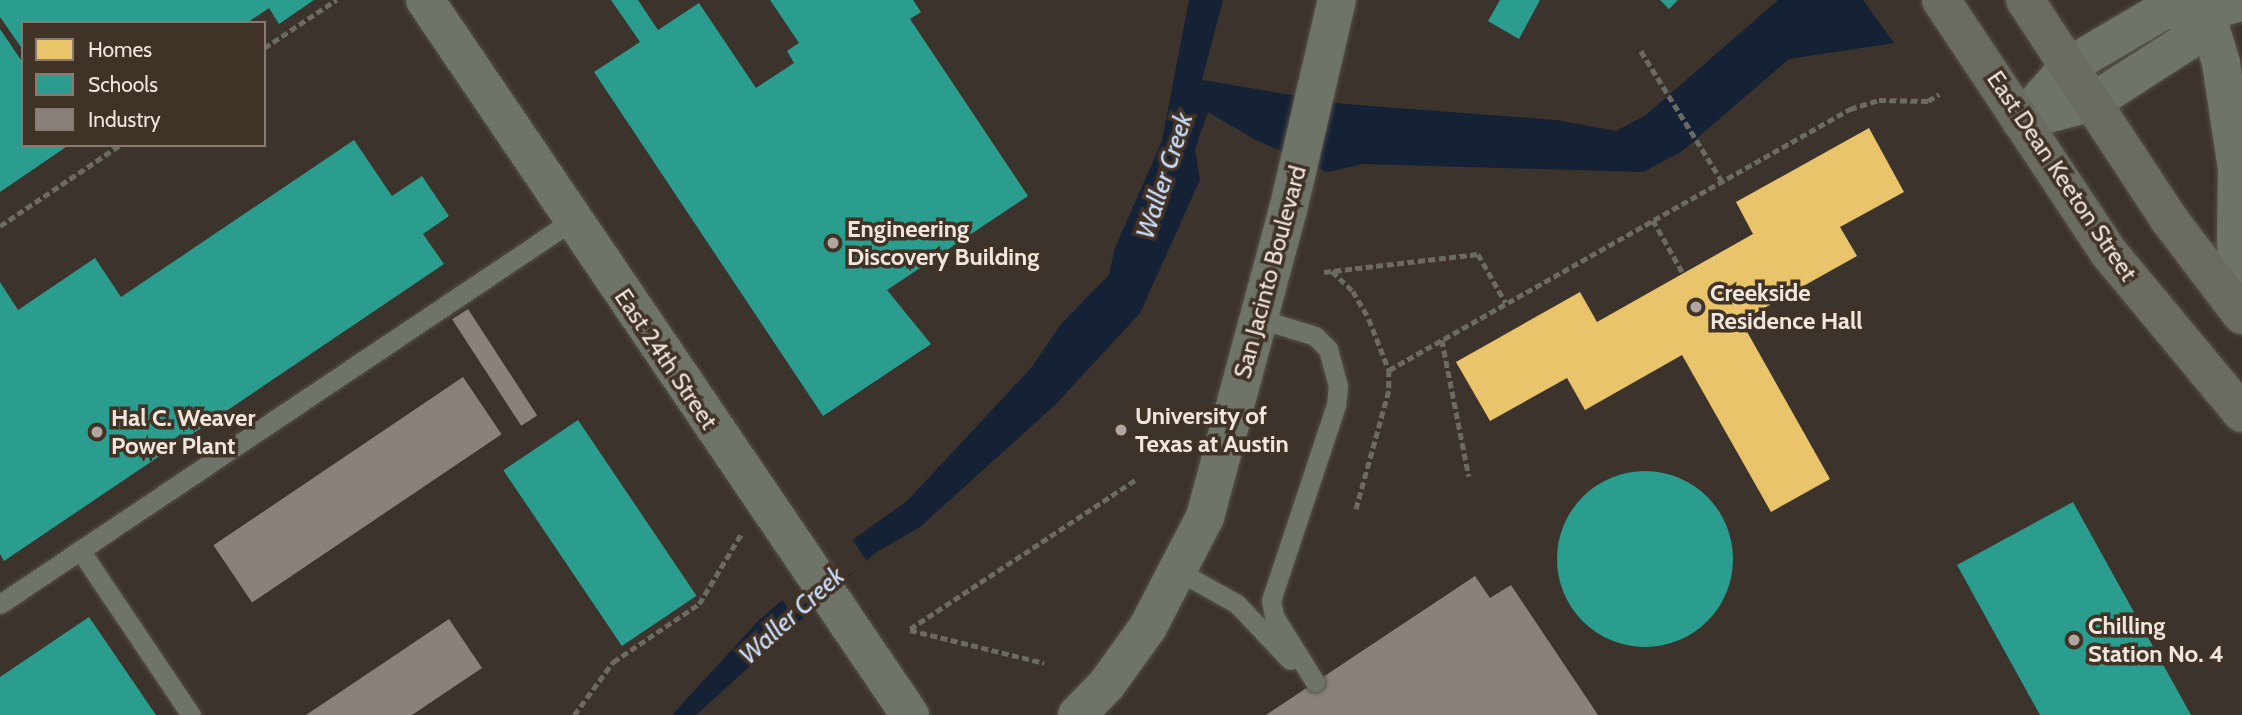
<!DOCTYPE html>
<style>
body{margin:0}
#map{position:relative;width:2242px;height:715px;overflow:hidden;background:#3b332c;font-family:Cabin,sans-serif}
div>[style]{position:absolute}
.water>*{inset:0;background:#152235}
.pier>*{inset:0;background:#3b332c;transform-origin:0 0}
.homes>*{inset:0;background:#e9c46a}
.schools>*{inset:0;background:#2a9d8f;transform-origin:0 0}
.round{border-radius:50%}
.industry>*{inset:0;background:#8a817c;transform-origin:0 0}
.path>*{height:4.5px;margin-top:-2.25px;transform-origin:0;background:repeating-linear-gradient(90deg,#6b6b63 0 7px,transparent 0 10.5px)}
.roads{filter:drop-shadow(0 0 2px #56504a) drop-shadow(0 0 2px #56504a)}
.service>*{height:19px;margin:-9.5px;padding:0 9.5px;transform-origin:9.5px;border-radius:9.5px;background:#6f7469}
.minor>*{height:38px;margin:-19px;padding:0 19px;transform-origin:19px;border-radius:19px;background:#6f7469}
.tertiary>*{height:38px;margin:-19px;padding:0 19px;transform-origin:19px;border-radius:19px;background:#6f7469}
.secondary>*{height:38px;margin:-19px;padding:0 19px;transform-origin:19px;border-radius:19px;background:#6a6b61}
.dots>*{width:19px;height:19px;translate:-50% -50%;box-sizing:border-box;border:4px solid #413226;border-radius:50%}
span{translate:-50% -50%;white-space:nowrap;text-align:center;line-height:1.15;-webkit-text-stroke:7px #413226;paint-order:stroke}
.street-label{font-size:24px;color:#f0e6de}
.poi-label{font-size:24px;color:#f0e6de;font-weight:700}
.left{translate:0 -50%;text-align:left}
.water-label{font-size:26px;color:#cbe0fe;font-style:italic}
.legend{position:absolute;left:21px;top:21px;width:245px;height:126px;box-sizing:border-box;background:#413226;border:2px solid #877a70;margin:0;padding:9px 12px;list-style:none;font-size:21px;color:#f0e6de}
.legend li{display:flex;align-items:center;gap:14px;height:35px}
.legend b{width:35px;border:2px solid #877a70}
</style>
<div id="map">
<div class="water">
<i style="clip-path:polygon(1189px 0,1223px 0,1202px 80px,1345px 104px,1556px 120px,1616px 131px,1646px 115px,1778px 0,1863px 0,1894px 43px,1789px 59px,1681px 152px,1643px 172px,1364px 164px,1327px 172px,1254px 139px,1208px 112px,1195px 149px,1200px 180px,1140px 313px,1055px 405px,920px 527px,875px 553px,696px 715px,672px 715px,759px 620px,844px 546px,907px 501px,1031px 368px,1061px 324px,1109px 275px,1115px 248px,1162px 141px)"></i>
</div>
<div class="pier">
<i style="left:851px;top:537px;width:31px;height:92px;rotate:57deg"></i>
</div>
<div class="homes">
<i style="clip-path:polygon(1869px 128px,1904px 192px,1840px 227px,1857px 256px,1741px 321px,1830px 479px,1771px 512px,1682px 355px,1585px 410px,1567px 378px,1490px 421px,1456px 362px,1580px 292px,1597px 322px,1753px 234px,1736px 202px)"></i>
</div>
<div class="schools">
<i style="clip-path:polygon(0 0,314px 0,279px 24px,269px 8px,247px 23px,23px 23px,23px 50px,0 17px)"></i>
<i style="clip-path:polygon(611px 0,638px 0,658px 30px,699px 3px,756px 88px,794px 63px,787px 51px,799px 43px,770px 0,913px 0,921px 12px,910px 19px,1028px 196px,887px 290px,931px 344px,823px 416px,594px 72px,640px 42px)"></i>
<i style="clip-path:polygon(1500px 0,1540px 0,1519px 39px,1488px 21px)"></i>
<i style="clip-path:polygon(1660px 0,1678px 0,1669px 9px)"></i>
<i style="clip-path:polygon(0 29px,23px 63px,23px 145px,69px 145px,0 192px)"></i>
<i style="clip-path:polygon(354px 140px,392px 196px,422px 176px,449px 216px,423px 234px,444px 264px,4px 561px,0 554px,0 282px,18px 310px,95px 258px,121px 297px)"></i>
<i style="left:578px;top:420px;width:212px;height:90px;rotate:56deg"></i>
<i class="round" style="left:1557px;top:471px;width:176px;height:176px"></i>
<i style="clip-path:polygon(2073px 502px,2191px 715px,2040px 715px,1957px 565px)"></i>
<i style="clip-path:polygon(89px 617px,156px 715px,0 715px,0 677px)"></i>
</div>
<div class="industry">
<i style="left:468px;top:309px;width:127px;height:19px;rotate:57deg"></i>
<i style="left:463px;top:377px;width:69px;height:301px;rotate:56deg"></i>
<i style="clip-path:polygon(1475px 576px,1490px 598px,1511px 585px,1598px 715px,1266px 715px)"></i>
<i style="clip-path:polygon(449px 619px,482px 668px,412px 715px,306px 715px)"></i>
</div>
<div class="path">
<i style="left:264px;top:48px;width:87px;rotate:-33.7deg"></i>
<i style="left:1641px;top:51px;width:153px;rotate:58.1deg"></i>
<i style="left:1653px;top:220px;width:61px;rotate:60.5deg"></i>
<i style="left:0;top:226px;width:145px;rotate:-34deg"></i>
<i style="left:1332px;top:271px;width:29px;rotate:44deg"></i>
<i style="left:1353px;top:291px;width:32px;rotate:60deg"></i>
<i style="left:1369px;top:319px;width:55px;rotate:68.6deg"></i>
<i style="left:1389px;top:370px;width:21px;rotate:90deg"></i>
<i style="left:1389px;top:391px;width:123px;rotate:105.5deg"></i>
<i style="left:1324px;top:272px;width:155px;rotate:-6.7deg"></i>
<i style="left:1478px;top:254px;width:56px;rotate:60.3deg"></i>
<i style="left:1442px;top:340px;width:139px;rotate:78.8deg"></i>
<i style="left:1389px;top:370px;width:530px;rotate:-29.52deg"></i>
<i style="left:1850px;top:109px;width:30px;rotate:-17deg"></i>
<i style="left:1879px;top:100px;width:49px;rotate:1.2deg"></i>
<i style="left:1928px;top:101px;width:13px;rotate:-32deg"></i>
<i style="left:910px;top:629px;width:273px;rotate:-33.5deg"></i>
<i style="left:910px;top:630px;width:138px;rotate:13.8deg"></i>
<i style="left:574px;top:715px;width:66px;rotate:-53.7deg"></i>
<i style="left:613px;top:662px;width:104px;rotate:-34deg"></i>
<i style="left:699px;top:604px;width:82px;rotate:-59deg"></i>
</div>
<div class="roads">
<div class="service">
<i style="left:1257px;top:318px;width:61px;rotate:17.2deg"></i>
<i style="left:1315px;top:336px;width:18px;rotate:45deg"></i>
<i style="left:1328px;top:349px;width:38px;rotate:75deg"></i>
<i style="left:1338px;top:386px;width:19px;rotate:96deg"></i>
<i style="left:1336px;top:405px;width:206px;rotate:108.4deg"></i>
<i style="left:1271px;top:600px;width:16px;rotate:79deg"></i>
<i style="left:1274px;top:616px;width:78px;rotate:58.2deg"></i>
<i style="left:80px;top:550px;width:199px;rotate:56.1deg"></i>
<i style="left:1180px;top:572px;width:65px;rotate:29.3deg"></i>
<i style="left:1237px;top:604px;width:77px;rotate:46.6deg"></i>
<i style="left:0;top:604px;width:690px;rotate:-33.83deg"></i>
</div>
<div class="minor">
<i style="left:425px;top:0;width:864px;rotate:55.85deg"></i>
<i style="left:2202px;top:0;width:66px;rotate:73.2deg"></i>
<i style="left:2221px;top:63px;width:107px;rotate:81.4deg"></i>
<i style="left:2237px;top:169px;width:73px;rotate:90.8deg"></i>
<i style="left:2236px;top:242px;width:61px;rotate:84.4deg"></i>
<i style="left:2021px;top:121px;width:73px;rotate:-48.9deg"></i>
<i style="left:2069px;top:66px;width:110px;rotate:-30.5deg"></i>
<i style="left:2164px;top:10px;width:40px;rotate:2.9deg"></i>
<i style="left:2204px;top:12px;width:39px;rotate:-15deg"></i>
<i style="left:2021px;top:121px;width:74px;rotate:-14.8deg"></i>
<i style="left:2093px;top:102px;width:111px;rotate:-32.8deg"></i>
<i style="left:2186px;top:42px;width:35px;rotate:-59deg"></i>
</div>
<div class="tertiary">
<i style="left:1077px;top:715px;width:43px;rotate:-45.9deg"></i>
<i style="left:1107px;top:684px;width:70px;rotate:-54.3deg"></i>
<i style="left:1148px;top:627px;width:124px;rotate:-62.6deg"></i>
<i style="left:1205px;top:517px;width:318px;rotate:-74.9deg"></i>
<i style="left:1288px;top:210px;width:216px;rotate:-76.9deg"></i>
</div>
<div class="secondary">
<i style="left:1941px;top:0;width:304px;rotate:56.4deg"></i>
<i style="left:2109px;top:253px;width:208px;rotate:50.3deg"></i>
<i style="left:2025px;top:0;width:261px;rotate:56.7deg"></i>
<i style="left:2168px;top:218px;width:122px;rotate:52.7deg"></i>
</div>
</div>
<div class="dots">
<i style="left:833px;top:243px;background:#b1a7a0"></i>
<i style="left:1696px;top:307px;background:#b1a7a0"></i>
<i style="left:1121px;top:430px;background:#b1a7a0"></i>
<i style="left:97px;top:432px;background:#b1a7a0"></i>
<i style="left:2074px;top:640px;background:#b1a7a0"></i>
</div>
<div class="street-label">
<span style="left:2062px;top:176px;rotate:56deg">East Dean Keeton Street</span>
<span style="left:1270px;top:272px;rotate:-75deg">San Jacinto Boulevard</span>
<span style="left:666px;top:359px;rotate:56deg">East 24th Street</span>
</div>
<div class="poi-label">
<span class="left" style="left:847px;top:243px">Engineering<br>Discovery Building</span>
<span class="left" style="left:1710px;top:307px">Creekside<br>Residence Hall</span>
<span class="left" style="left:1135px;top:430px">University of<br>Texas at Austin</span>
<span class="left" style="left:111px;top:432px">Hal C. Weaver<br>Power Plant</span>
<span class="left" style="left:2088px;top:640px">Chilling<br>Station No. 4</span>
</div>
<div class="water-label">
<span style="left:1165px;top:176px;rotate:-72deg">Waller Creek</span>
<span style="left:792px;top:616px;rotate:-42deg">Waller Creek</span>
</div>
<ul class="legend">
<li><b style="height:19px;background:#e9c46a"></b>Homes</li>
<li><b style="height:19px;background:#2a9d8f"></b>Schools</li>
<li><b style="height:19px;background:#8a817c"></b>Industry</li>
</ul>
</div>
